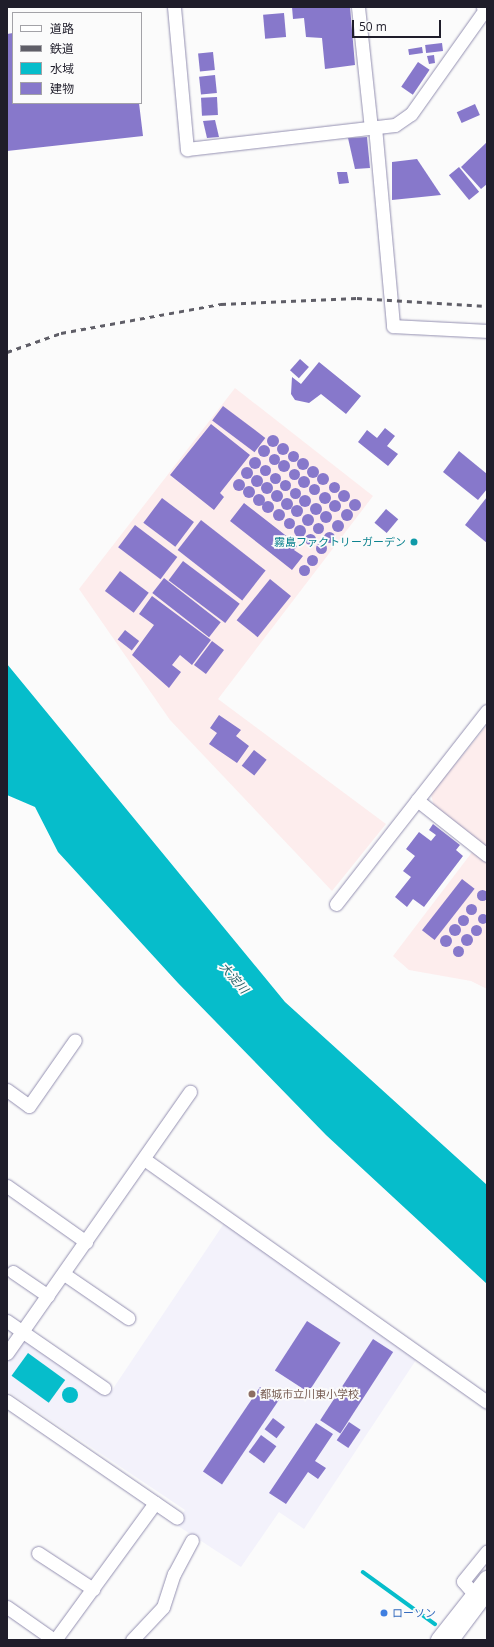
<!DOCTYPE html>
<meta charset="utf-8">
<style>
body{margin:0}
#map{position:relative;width:494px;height:1647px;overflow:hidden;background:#fbfbfb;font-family:"Open Sans","Noto Sans JP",sans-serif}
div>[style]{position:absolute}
.industrial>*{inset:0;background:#fdeded}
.built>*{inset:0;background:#f3f2fb}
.water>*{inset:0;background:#06bdcb;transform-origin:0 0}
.round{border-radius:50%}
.stream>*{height:3.5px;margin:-1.75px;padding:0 1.75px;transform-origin:1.75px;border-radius:1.75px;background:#06bdcb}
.building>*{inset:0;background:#8778cb;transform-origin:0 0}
.roads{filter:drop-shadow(0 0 1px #9490b1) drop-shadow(0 0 1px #9490b1)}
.minor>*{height:13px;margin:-6.5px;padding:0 6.5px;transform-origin:6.5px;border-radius:6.5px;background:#fff}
.tertiary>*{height:16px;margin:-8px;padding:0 8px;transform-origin:8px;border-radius:8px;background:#fff}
.rail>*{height:3px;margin-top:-1.5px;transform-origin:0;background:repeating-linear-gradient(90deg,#5f5e67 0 5px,transparent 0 10px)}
.dots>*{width:11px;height:11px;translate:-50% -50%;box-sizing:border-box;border:2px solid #fbfbfb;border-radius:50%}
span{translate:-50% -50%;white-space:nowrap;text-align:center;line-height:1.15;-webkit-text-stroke:3.5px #fbfbfb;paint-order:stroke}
.culture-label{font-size:11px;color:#0d838f}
.right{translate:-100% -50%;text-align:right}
.education-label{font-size:11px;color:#785e54}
.left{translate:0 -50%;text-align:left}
.shop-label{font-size:11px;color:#366cbe}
.water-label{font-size:12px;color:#276268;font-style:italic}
.frame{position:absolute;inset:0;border:8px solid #1f1d2a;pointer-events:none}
.legend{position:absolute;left:12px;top:12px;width:130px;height:92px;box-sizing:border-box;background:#fbfbfb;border:1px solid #a3a2a7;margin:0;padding:5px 7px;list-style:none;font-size:12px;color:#1f1d2a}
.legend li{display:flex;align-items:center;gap:8px;height:20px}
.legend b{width:20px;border:1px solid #a3a2a7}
.scale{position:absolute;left:352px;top:20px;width:89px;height:18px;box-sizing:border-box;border:2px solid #1f1d2a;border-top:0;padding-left:5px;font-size:12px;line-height:14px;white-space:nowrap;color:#1f1d2a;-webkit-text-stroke:3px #fbfbfb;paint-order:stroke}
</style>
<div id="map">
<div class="industrial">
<i style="clip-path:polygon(235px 388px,373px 496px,218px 699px,386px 824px,332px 891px,170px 720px,79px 589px)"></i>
<i style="clip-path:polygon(487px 725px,487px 989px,471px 981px,409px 970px,393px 956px,479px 843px,434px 807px,431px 794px)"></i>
</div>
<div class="built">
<i style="clip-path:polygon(225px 1222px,416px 1360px,304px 1529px,279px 1512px,241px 1567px,175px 1524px,185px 1510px,7px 1391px,7px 1361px,19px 1341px,25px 1339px,108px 1396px)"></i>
</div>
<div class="water">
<i style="clip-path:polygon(7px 664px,285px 1002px,487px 1185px,487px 1284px,326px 1135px,178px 983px,58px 852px,35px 807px,7px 795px)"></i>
<i style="left:28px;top:1353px;width:46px;height:28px;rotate:36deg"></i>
<i class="round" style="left:62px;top:1387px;width:16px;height:16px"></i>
</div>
<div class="stream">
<i style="left:363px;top:1572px;width:89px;rotate:35.8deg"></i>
</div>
<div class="building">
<i style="clip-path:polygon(292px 7px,350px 7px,355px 65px,325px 69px,322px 38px,306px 37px,304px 18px,293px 19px)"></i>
<i style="left:284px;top:13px;width:24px;height:21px;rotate:85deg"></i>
<i style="clip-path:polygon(13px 33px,13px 103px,139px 103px,143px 136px,7px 151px,7px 34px)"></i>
<i style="left:442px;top:43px;width:8px;height:17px;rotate:83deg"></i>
<i style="left:422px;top:47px;width:6px;height:14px;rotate:81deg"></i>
<i style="left:213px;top:52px;width:18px;height:15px;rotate:84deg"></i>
<i style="clip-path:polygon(434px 55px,435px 63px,429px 64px,427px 56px)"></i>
<i style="left:418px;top:62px;width:14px;height:30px;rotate:34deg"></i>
<i style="left:215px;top:75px;width:18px;height:16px;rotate:84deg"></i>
<i style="left:217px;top:97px;width:18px;height:16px;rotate:87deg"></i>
<i style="left:475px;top:104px;width:12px;height:20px;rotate:66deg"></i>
<i style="clip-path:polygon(215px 120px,219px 137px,207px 138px,203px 121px)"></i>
<i style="clip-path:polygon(367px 137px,370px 168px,355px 169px,348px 138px)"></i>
<i style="clip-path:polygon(487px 142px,487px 184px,481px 189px,461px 167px)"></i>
<i style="clip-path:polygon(417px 159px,441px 195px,392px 200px,392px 162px)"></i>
<i style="left:459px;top:167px;width:32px;height:13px;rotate:51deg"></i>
<i style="clip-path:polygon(337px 172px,347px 172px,349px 183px,339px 184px)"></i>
<i style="left:300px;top:359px;width:12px;height:15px;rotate:42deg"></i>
<i style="clip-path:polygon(319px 362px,361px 396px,346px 414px,321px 394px,309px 403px,295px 400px,291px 394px,292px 377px,301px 384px)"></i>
<i style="left:223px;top:406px;width:53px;height:18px;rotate:37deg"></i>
<i style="clip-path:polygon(211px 424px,250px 455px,220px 493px,224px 497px,214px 510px,170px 475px)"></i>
<i style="clip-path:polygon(385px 428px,395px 436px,387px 446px,398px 454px,388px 466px,358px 442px,367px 430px,377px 438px)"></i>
<i class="round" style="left:267px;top:435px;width:12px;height:12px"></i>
<i class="round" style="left:277px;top:443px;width:12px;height:12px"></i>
<i class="round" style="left:258px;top:445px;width:12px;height:12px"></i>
<i class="round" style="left:287.5px;top:450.5px;width:11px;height:11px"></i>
<i style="clip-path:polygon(459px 451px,487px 474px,487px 489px,478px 500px,443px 472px)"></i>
<i class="round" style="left:268.5px;top:453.5px;width:11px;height:11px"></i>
<i class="round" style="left:249px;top:457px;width:12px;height:12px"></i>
<i class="round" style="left:297px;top:458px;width:12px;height:12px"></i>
<i class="round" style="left:278px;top:460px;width:12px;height:12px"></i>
<i class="round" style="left:259.5px;top:464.5px;width:11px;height:11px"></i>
<i class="round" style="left:307px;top:466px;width:12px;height:12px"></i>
<i class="round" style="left:241px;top:467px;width:12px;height:12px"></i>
<i class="round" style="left:288.5px;top:468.5px;width:11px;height:11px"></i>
<i class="round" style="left:269.5px;top:472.5px;width:11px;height:11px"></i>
<i class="round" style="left:317px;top:473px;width:12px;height:12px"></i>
<i class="round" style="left:251px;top:475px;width:12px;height:12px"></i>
<i class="round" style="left:298px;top:476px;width:12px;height:12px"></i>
<i class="round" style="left:233px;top:479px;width:12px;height:12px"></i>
<i class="round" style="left:279.5px;top:479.5px;width:11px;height:11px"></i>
<i class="round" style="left:328.5px;top:481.5px;width:11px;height:11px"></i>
<i class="round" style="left:261px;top:482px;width:12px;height:12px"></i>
<i class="round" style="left:308.5px;top:483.5px;width:11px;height:11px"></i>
<i class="round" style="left:243px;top:486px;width:12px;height:12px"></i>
<i class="round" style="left:289.5px;top:487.5px;width:11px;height:11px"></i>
<i class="round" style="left:271px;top:490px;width:12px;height:12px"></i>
<i class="round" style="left:338px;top:490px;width:12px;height:12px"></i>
<i class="round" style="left:319px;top:492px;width:12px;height:12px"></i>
<i class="round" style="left:253px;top:494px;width:12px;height:12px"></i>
<i class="round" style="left:299px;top:495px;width:12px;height:12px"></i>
<i style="clip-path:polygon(487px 497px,487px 543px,465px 525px)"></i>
<i style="left:162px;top:498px;width:40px;height:31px;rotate:37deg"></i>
<i class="round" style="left:281px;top:498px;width:12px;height:12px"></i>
<i class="round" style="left:349px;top:499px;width:12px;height:12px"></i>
<i class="round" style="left:329px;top:500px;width:12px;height:12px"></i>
<i class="round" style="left:262px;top:501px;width:12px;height:12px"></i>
<i style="clip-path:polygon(244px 503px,298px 545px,294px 550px,303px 556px,292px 570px,230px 521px)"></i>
<i class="round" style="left:310px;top:503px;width:12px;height:12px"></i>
<i class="round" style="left:291px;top:505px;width:12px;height:12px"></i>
<i style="left:386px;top:509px;width:16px;height:18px;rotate:40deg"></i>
<i class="round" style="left:273px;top:509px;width:12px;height:12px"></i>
<i class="round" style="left:341px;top:509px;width:12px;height:12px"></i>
<i class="round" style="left:320px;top:511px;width:12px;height:12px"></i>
<i class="round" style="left:302px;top:514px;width:12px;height:12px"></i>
<i class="round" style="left:283.5px;top:517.5px;width:11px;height:11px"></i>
<i style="left:201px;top:520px;width:82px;height:38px;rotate:38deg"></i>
<i class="round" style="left:332px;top:520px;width:12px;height:12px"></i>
<i class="round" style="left:312.5px;top:522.5px;width:11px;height:11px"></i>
<i style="left:135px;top:525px;width:53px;height:28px;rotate:37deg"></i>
<i class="round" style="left:294px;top:525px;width:12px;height:12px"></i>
<i class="round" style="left:323.5px;top:531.5px;width:11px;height:11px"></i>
<i class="round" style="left:304.5px;top:533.5px;width:11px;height:11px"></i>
<i class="round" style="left:315.5px;top:542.5px;width:11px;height:11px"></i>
<i class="round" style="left:306.5px;top:554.5px;width:11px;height:11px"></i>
<i style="left:183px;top:561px;width:71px;height:24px;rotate:37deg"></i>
<i class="round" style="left:298.5px;top:564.5px;width:11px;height:11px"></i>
<i style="left:120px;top:571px;width:36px;height:25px;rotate:37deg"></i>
<i style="left:164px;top:578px;width:72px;height:19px;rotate:38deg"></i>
<i style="left:270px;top:579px;width:27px;height:53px;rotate:39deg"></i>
<i style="clip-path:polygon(152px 596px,211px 640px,192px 665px,180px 655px,172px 665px,181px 672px,169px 688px,132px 655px,154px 625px,139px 614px)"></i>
<i style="left:125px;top:630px;width:18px;height:12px;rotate:38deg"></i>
<i style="left:212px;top:641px;width:15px;height:30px;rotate:37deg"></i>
<i style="clip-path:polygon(219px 715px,241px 730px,236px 736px,249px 746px,237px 763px,209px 744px,217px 733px,210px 728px)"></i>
<i style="left:254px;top:750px;width:16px;height:20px;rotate:38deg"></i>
<i style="clip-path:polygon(433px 824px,460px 845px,456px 850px,463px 856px,424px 907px,413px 899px,407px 907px,395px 897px,411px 877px,403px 871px,415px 856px,406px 849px,419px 832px,431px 841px,436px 835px,429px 830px)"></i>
<i style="left:462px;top:879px;width:16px;height:65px;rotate:38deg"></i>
<i class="round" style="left:476.5px;top:889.5px;width:11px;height:11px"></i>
<i class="round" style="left:465.5px;top:903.5px;width:11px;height:11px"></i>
<i class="round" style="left:478px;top:914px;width:10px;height:10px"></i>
<i class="round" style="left:457.5px;top:914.5px;width:11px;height:11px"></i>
<i class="round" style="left:449px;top:924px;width:12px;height:12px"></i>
<i class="round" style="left:470.5px;top:924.5px;width:11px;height:11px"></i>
<i class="round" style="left:461px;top:934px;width:12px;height:12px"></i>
<i class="round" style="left:440px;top:935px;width:12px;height:12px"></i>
<i class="round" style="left:452.5px;top:945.5px;width:11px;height:11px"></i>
<i style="left:307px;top:1321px;width:40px;height:59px;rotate:33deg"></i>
<i style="left:373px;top:1339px;width:24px;height:97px;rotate:33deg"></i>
<i style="left:260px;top:1387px;width:23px;height:102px;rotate:34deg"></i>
<i style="left:273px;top:1418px;width:15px;height:14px;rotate:37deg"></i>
<i style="left:349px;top:1422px;width:14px;height:22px;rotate:34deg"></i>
<i style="clip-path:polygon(316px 1423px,333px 1434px,315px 1461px,326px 1468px,318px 1479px,308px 1472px,286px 1504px,269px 1493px)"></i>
<i style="left:261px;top:1435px;width:19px;height:21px;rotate:36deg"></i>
</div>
<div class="roads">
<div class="minor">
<i style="left:174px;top:7px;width:143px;rotate:84.8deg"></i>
<i style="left:187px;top:149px;width:209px;rotate:-6.6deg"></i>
<i style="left:395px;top:125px;width:19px;rotate:-35deg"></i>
<i style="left:411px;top:114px;width:130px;rotate:-54.7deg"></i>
<i style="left:358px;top:7px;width:122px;rotate:83.9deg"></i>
<i style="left:375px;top:127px;width:200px;rotate:84.8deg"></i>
<i style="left:393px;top:326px;width:94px;rotate:3deg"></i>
<i style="left:417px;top:800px;width:89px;rotate:38.2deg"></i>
<i style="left:336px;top:904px;width:245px;rotate:-52deg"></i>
<i style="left:7px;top:1090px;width:27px;rotate:36deg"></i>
<i style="left:29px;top:1106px;width:80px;rotate:-55.1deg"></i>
<i style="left:144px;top:1159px;width:420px;rotate:35.3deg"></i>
<i style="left:7px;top:1186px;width:97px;rotate:35.3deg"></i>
<i style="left:13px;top:1272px;width:42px;rotate:34.4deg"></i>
<i style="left:64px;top:1274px;width:78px;rotate:34.5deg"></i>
<i style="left:7px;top:1321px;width:118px;rotate:34.6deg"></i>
<i style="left:7px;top:1353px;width:319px;rotate:-55deg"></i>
<i style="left:7px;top:1401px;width:206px;rotate:34.5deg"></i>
<i style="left:38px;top:1553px;width:66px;rotate:33.2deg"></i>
<i style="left:475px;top:1595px;width:18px;rotate:-131deg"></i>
<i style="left:463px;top:1581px;width:38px;rotate:-51deg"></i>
<i style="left:7px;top:1607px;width:57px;rotate:35.1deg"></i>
<i style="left:454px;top:1637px;width:55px;rotate:-53.1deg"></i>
<i style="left:55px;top:1640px;width:170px;rotate:-53.9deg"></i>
<i style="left:132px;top:1640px;width:45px;rotate:-46.8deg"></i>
<i style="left:163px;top:1607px;width:35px;rotate:-72deg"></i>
<i style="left:174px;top:1574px;width:38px;rotate:-62deg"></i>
</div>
<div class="tertiary">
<i style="left:485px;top:7px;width:4px;rotate:56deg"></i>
<i style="left:439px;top:1640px;width:78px;rotate:-51.8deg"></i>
</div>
</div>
<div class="rail">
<i style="left:7px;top:352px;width:57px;rotate:-19.4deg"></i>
<i style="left:61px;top:333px;width:163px;rotate:-10.3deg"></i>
<i style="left:221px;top:304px;width:136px;rotate:-2.5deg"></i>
<i style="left:357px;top:298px;width:130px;rotate:3.5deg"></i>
</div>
<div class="dots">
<i style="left:414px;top:542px;background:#0f9aa8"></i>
<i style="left:252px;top:1394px;background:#8d6e63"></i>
<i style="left:384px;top:1613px;background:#3f7fe0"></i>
</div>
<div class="culture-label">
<span class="right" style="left:406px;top:542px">霧島ファクトリーガーデン</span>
</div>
<div class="education-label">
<span class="left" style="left:260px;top:1394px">都城市立川東小学校</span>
</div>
<div class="shop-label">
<span class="left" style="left:392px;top:1613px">ローソン</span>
</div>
<div class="water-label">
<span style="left:234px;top:978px;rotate:49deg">大淀川</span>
</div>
<div class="frame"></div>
<ul class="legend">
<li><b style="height:5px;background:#fff"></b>道路</li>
<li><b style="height:5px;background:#5f5e67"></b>鉄道</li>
<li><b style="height:11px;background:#06bdcb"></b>水域</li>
<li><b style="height:11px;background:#8778cb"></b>建物</li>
</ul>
<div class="scale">50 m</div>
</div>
